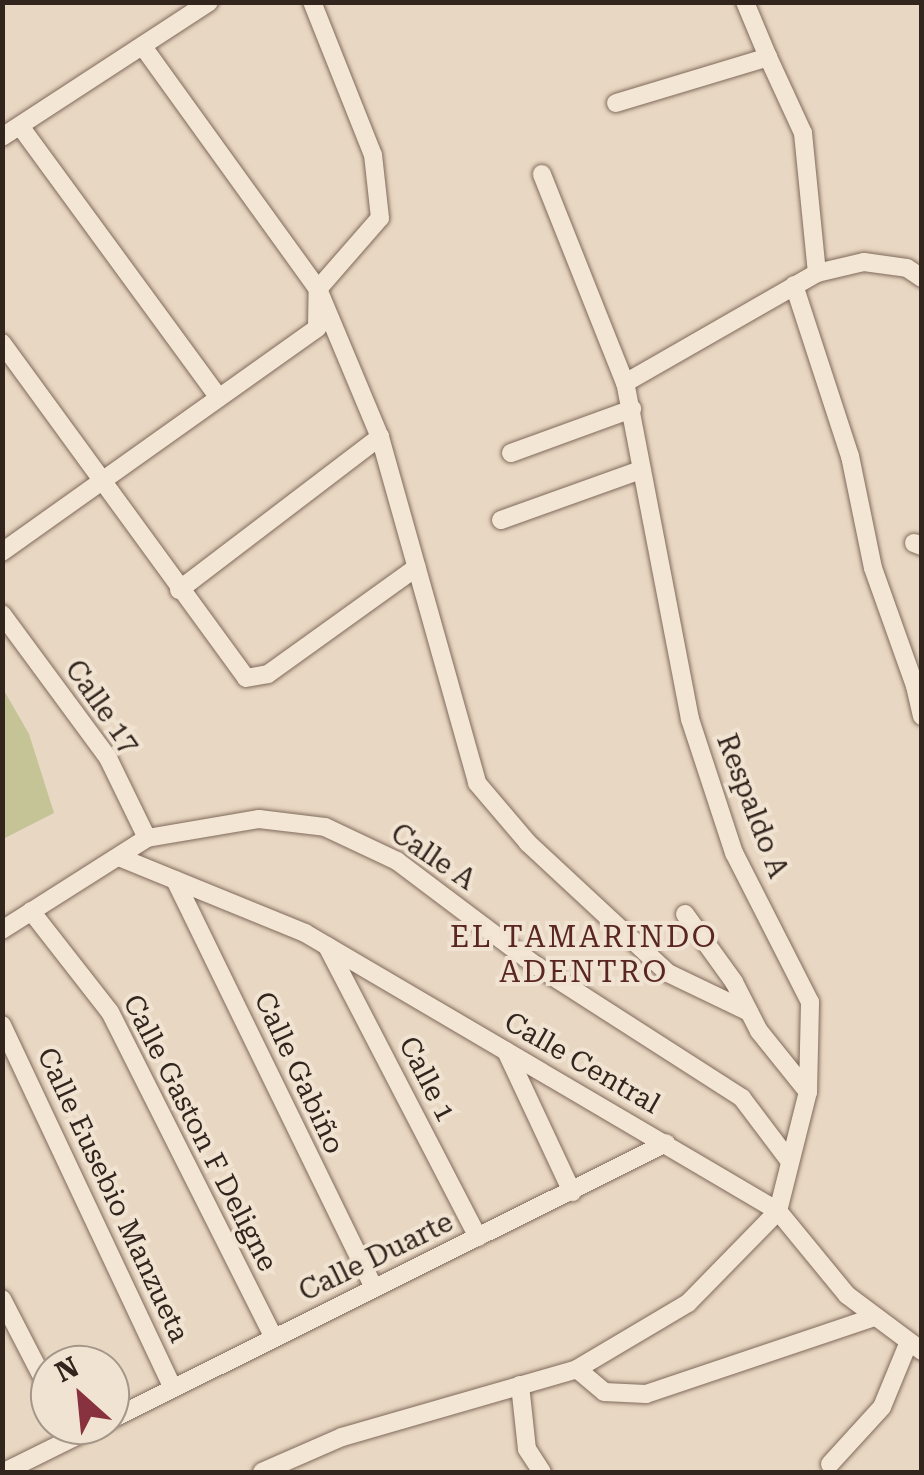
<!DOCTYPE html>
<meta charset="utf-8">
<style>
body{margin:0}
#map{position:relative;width:924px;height:1475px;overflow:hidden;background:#e8d7c2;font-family:"Roboto Serif",serif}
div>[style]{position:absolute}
.green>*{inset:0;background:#c5c497}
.roads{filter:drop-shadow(0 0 2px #806a5b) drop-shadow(0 0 2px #806a5b)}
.minor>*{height:18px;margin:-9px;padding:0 9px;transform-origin:9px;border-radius:9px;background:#f4e6d4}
span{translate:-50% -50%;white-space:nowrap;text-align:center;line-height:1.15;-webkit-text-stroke:8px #f1e3d1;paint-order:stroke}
.street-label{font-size:28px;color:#31251e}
.neighbourhood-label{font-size:30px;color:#592622;letter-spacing:2.5px}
.frame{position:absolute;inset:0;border:5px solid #31251e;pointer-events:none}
.north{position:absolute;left:30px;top:1345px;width:100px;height:100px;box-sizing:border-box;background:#f1e3d1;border:2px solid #a49789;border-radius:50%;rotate:333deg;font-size:28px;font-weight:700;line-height:40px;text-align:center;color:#31251e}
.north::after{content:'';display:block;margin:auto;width:35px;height:45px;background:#88323f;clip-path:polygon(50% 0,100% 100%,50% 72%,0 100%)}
</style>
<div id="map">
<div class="green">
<i style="clip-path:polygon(2px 687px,29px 734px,54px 813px,3px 839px)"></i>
</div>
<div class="roads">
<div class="minor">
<i style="left:144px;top:48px;width:297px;rotate:54.2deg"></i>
<i style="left:318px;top:289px;width:160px;rotate:67.3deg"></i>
<i style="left:380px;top:437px;width:359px;rotate:74.3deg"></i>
<i style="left:477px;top:783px;width:79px;rotate:49.6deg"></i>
<i style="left:528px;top:843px;width:191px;rotate:42.9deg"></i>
<i style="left:668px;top:973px;width:90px;rotate:25.7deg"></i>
<i style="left:768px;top:57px;width:84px;rotate:65.3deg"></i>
<i style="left:803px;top:133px;width:141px;rotate:84.3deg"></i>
<i style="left:616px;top:103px;width:159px;rotate:-16.8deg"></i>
<i style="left:768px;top:57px;width:60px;rotate:-112.7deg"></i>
<i style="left:20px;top:126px;width:336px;rotate:53.8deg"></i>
<i style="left:2px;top:137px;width:247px;rotate:-33.1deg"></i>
<i style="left:794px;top:285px;width:180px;rotate:71.9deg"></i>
<i style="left:850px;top:456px;width:114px;rotate:78.4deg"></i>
<i style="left:873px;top:568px;width:125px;rotate:70.4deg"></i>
<i style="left:2px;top:343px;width:414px;rotate:53.9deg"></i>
<i style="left:246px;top:678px;width:22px;rotate:-10deg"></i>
<i style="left:268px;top:674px;width:183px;rotate:-35.7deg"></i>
<i style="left:625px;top:383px;width:221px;rotate:-29.8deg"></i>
<i style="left:817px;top:273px;width:48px;rotate:-13.2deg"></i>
<i style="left:864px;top:262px;width:43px;rotate:7.9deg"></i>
<i style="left:907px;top:268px;width:18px;rotate:34deg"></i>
<i style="left:511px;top:453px;width:129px;rotate:-20deg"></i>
<i style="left:501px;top:520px;width:149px;rotate:-19.7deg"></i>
<i style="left:914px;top:543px;width:9px;rotate:21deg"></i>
<i style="left:2px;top:552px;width:387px;rotate:-35.4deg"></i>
<i style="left:317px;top:328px;width:39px;rotate:-89deg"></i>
<i style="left:318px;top:289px;width:94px;rotate:-48.9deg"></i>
<i style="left:380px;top:218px;width:63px;rotate:-96.3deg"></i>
<i style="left:373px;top:155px;width:165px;rotate:-111.7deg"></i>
<i style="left:179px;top:590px;width:253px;rotate:-37.3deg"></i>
<i style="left:2px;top:614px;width:179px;rotate:53.6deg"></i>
<i style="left:108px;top:758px;width:89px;rotate:64deg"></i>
<i style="left:922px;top:682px;width:8px;rotate:150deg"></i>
<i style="left:915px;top:686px;width:31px;rotate:77deg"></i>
<i style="left:119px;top:857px;width:201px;rotate:22.2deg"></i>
<i style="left:305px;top:933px;width:549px;rotate:30.44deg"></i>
<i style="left:778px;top:1211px;width:109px;rotate:50.6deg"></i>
<i style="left:847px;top:1295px;width:94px;rotate:36.7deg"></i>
<i style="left:175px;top:880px;width:454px;rotate:64deg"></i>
<i style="left:31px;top:911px;width:128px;rotate:52deg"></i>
<i style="left:110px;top:1012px;width:365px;rotate:63.3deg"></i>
<i style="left:685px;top:914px;width:84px;rotate:54.2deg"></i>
<i style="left:734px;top:982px;width:55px;rotate:63deg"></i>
<i style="left:759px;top:1031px;width:78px;rotate:51.2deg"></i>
<i style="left:2px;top:930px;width:172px;rotate:-32.4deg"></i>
<i style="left:147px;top:838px;width:114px;rotate:-9.6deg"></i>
<i style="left:259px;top:819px;width:66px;rotate:6.9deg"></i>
<i style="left:325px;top:827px;width:80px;rotate:25.3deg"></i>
<i style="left:397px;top:861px;width:173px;rotate:37deg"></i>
<i style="left:535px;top:965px;width:246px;rotate:32.7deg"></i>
<i style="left:742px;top:1098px;width:76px;rotate:53deg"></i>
<i style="left:327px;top:946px;width:328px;rotate:62.6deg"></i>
<i style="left:2px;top:1025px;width:401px;rotate:64.8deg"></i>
<i style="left:506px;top:1051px;width:156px;rotate:64.9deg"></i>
<i style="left:2px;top:1299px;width:105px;rotate:62.7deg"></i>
<i style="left:577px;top:1369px;width:35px;rotate:40deg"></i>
<i style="left:604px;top:1392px;width:42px;rotate:2.7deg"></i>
<i style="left:646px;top:1394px;width:238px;rotate:-18.6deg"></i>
<i style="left:520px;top:1385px;width:64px;rotate:83.8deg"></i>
<i style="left:527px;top:1449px;width:27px;rotate:57deg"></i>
<i style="left:110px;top:1420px;width:621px;rotate:-26.48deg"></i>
<i style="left:830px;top:1464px;width:77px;rotate:-47.6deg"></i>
<i style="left:882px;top:1407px;width:68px;rotate:-67.6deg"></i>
<i style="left:4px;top:1472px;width:106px;rotate:-26.3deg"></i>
<i style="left:262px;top:1472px;width:87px;rotate:-23.6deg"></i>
<i style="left:342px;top:1437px;width:245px;rotate:-16.1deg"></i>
<i style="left:577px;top:1369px;width:129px;rotate:-30.7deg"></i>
<i style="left:688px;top:1303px;width:129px;rotate:-45.6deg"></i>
<i style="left:778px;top:1211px;width:123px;rotate:-75.9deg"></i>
<i style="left:808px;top:1092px;width:90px;rotate:-88.7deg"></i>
<i style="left:810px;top:1002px;width:167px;rotate:-117deg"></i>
<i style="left:734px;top:853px;width:141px;rotate:-108.2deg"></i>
<i style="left:690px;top:719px;width:342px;rotate:-100.9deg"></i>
<i style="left:625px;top:383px;width:225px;rotate:-111.7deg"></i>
</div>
</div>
<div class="street-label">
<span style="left:102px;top:707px;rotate:55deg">Calle 17</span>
<span style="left:752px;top:806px;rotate:69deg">Respaldo A</span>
<span style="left:433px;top:857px;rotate:34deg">Calle A</span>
<span style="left:582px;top:1063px;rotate:30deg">Calle Central</span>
<span style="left:299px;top:1073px;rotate:65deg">Calle Gabiño</span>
<span style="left:427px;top:1079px;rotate:63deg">Calle 1</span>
<span style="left:200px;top:1133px;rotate:63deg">Calle Gaston F Deligne</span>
<span style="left:113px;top:1195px;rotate:65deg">Calle Eusebio Manzueta</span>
<span style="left:376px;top:1257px;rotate:-26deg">Calle Duarte</span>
</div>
<div class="neighbourhood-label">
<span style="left:584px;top:954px">EL TAMARINDO<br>ADENTRO</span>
</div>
<div class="frame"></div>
<div class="north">N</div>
</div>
